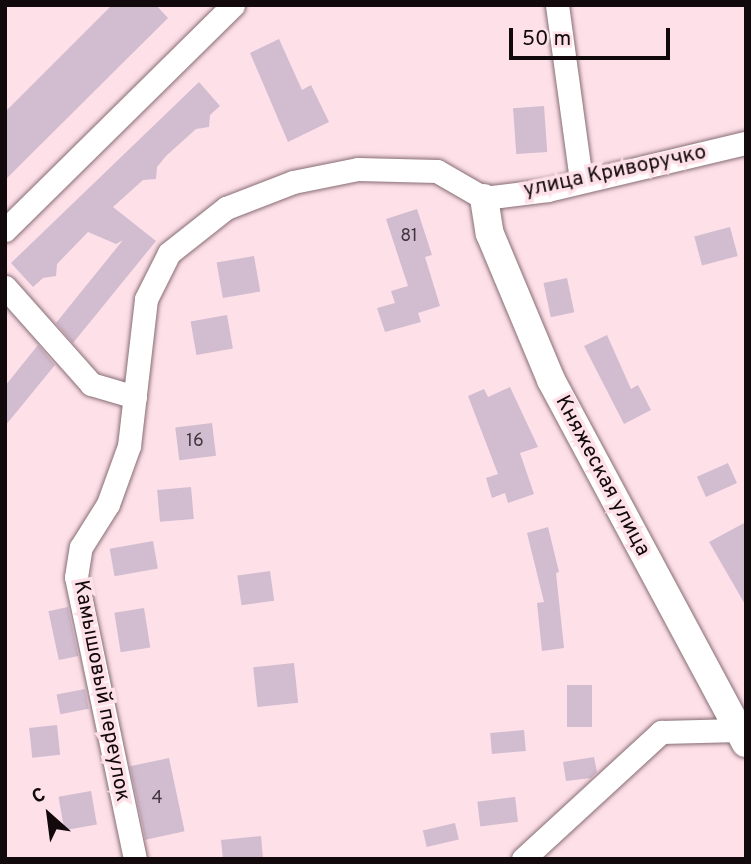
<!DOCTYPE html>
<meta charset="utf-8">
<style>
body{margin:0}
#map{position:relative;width:751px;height:864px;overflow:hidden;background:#fee0e9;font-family:Overpass,sans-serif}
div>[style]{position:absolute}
.building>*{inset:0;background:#d2bccf;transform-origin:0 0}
.roads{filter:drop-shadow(0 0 2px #876d75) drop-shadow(0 0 2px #876d75)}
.minor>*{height:23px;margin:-11.5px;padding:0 11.5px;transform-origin:11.5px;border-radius:11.5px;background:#fff}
.tertiary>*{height:28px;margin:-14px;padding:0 14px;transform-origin:14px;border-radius:14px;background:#fff}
span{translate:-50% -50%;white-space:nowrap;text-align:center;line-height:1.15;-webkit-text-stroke:7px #fee0e9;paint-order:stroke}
.number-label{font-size:18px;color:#42363d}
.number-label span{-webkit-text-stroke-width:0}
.street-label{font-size:21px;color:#12090c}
.frame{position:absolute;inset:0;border:7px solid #12090c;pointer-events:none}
.north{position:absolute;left:14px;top:780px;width:70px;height:70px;-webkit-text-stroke:5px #fee0e9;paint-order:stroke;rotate:332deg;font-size:19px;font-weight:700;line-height:28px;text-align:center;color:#12090c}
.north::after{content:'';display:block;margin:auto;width:24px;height:32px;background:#12090c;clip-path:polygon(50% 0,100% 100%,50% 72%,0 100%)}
.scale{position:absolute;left:509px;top:28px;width:161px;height:32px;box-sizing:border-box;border:4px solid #12090c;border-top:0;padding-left:9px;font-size:21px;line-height:24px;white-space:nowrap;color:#12090c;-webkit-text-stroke:5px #fee0e9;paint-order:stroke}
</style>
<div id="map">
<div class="building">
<i style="clip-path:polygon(112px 5px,156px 5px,168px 18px,5px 180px,5px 112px)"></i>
<i style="clip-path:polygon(279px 39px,302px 90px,311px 85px,329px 122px,288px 142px,250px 53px)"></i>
<i style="clip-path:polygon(199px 82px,220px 106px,210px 115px,209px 127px,196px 129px,166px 156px,157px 167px,156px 179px,143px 180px,113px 207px,156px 241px,73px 343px,56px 323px,123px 240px,116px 244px,88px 232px,57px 264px,56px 276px,43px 278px,33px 287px,11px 263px)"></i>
<i style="left:544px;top:106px;width:46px;height:31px;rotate:86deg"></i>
<i style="clip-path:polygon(417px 209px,432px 255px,425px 257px,440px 306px,418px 313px,421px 322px,385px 332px,377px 308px,395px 303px,391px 291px,408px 286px,386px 219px)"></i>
<i style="left:730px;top:227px;width:30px;height:37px;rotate:75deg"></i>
<i style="left:254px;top:256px;width:36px;height:38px;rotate:80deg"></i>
<i style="left:567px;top:278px;width:35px;height:24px;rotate:78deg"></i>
<i style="left:227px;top:315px;width:34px;height:37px;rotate:80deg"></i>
<i style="clip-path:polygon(607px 335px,631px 389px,638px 385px,651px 410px,624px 424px,584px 346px)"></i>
<i style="clip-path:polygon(38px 345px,55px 365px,5px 426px,5px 386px)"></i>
<i style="clip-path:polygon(510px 387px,538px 447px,520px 453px,534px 494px,508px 503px,505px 493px,492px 498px,486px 478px,498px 474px,468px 396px,484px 389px,488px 397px)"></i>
<i style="left:212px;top:423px;width:33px;height:37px;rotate:83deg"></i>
<i style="left:728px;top:463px;width:22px;height:34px;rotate:66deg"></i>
<i style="left:191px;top:487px;width:32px;height:34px;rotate:85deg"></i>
<i style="clip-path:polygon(746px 522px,746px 606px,709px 542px)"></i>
<i style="clip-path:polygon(548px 527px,559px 572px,556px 573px,564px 648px,542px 651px,537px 603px,544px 602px,527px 533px)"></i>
<i style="left:153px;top:541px;width:28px;height:44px;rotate:80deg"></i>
<i style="left:270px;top:571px;width:30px;height:33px;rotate:82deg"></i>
<i style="left:68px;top:607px;width:50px;height:20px;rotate:78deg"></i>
<i style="left:144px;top:608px;width:40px;height:30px;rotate:81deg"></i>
<i style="left:294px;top:663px;width:40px;height:41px;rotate:84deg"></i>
<i style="left:567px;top:685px;width:25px;height:42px"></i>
<i style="left:85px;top:689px;width:20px;height:29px;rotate:79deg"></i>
<i style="left:57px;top:725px;width:30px;height:28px;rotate:84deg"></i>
<i style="left:524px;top:730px;width:21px;height:34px;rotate:85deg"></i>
<i style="clip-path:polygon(594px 757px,597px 772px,591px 778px,566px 781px,563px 762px)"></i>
<i style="left:169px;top:758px;width:75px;height:40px;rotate:78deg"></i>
<i style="left:91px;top:791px;width:34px;height:33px;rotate:80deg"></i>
<i style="left:515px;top:797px;width:25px;height:38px;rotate:83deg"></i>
<i style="left:455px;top:823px;width:17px;height:33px;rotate:77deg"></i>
<i style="clip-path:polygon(261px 836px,263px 859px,223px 859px,221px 840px)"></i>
</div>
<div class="roads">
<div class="minor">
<i style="left:557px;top:5px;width:177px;rotate:82.2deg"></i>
<i style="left:5px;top:230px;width:320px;rotate:-44.6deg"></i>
<i style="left:5px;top:287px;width:130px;rotate:48.4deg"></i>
<i style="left:91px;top:384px;width:46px;rotate:16.5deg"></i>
<i style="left:135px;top:859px;width:288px;rotate:-101.8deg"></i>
<i style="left:76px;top:577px;width:30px;rotate:-81deg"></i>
<i style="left:81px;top:547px;width:51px;rotate:-57.9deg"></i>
<i style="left:108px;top:504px;width:62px;rotate:-70.1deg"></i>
<i style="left:129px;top:446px;width:148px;rotate:-83.4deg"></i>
<i style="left:146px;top:299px;width:51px;rotate:-63.4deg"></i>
<i style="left:169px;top:253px;width:73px;rotate:-38.3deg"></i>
<i style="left:226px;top:208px;width:72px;rotate:-21.2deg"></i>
<i style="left:293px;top:182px;width:66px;rotate:-11.3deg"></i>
<i style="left:358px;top:169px;width:79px;rotate:1.5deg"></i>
<i style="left:437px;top:171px;width:54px;rotate:29.9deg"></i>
<i style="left:484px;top:198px;width:64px;rotate:-7.1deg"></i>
<i style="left:548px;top:190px;width:204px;rotate:-13.4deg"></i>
<i style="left:523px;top:859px;width:188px;rotate:-42.6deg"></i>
<i style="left:661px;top:732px;width:78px;rotate:-1.5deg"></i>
</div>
<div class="tertiary">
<i style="left:484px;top:198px;width:36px;rotate:81deg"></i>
<i style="left:490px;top:234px;width:158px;rotate:67.3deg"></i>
<i style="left:551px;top:380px;width:412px;rotate:61.8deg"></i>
</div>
</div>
<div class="number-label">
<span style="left:409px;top:237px">81</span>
<span style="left:195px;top:442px">16</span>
<span style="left:157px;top:799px">4</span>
</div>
<div class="street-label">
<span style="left:615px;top:172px;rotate:-12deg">улица Криворучко</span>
<span style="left:602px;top:476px;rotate:62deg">Княжеская улица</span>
<span style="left:101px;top:691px;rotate:79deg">Камышовый переулок</span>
</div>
<div class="frame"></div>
<div class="north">С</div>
<div class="scale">50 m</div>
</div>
